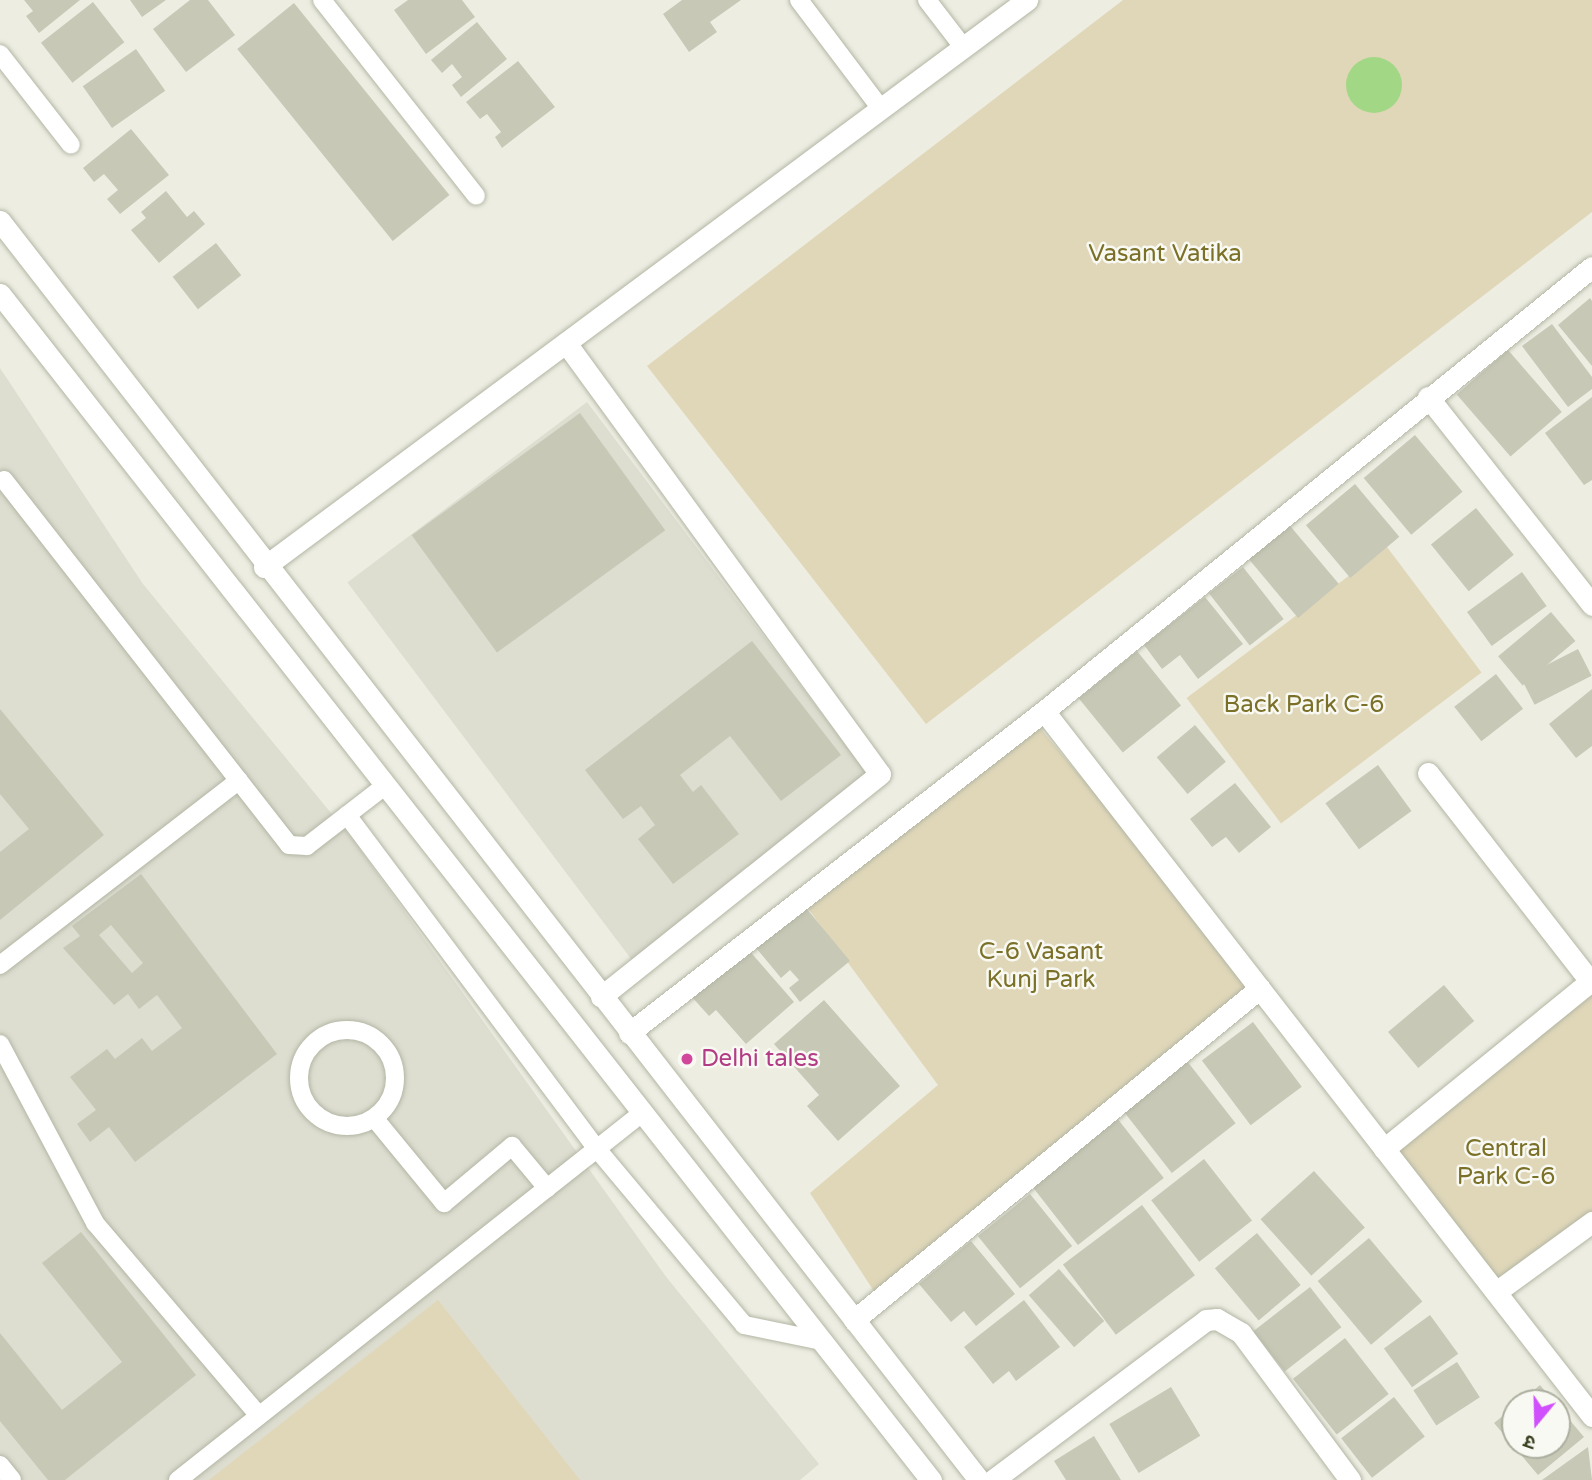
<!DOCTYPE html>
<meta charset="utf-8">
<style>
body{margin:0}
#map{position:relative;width:1592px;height:1480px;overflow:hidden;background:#edede2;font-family:"Varela Round","Noto Sans Devanagari",sans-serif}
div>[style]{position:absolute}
.built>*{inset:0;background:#ddddd0;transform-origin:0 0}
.green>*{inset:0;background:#e0d7b9;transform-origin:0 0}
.water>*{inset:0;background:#a2d785}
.round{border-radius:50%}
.building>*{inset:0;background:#c8c8b7;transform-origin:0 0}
.roads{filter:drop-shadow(0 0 2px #b3b6a4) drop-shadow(0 0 2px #b3b6a4)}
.service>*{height:18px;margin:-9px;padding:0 9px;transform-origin:9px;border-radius:9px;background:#fff}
.service>.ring{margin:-9px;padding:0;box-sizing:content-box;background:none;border:18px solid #fff;border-radius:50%}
.minor>*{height:21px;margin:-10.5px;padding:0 10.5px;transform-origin:10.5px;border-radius:10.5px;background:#fff}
.dots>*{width:19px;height:19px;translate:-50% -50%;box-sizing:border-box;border:4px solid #f9f9f3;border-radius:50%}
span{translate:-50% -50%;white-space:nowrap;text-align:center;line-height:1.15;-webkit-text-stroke:5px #f9f9f3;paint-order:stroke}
.park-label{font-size:24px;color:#7a7027}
.hotel-label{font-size:24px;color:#b23c85}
.left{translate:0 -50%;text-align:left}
.north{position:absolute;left:1501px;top:1389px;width:70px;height:70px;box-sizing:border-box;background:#f9f9f3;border:2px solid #acaf9f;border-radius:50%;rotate:199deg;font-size:19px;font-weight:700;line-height:28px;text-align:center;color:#394020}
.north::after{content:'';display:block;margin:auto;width:24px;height:32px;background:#d050fd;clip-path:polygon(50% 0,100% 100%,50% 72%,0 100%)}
</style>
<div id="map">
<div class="built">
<i style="clip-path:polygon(0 368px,143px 584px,354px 841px,667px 1278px,819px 1464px,800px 1480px,0 1480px)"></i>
<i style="left:587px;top:402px;width:473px;height:300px;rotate:53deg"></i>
</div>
<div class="green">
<i style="clip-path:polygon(1123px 0,1592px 0,1592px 212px,926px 724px,647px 366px)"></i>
<i style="left:1387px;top:547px;width:157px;height:251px;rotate:53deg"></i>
<i style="clip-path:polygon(1033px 720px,1260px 988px,879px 1299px,810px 1193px,938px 1085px,801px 899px)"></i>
<i style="clip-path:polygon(1592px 983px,1592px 1220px,1496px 1292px,1384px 1149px)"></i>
<i style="clip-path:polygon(438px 1300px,580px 1480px,209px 1480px)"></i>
</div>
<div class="water">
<i class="round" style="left:1346px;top:57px;width:56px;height:56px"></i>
</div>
<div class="building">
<i style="clip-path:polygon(24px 0,80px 0,39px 33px,26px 16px,33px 11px)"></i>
<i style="clip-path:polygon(130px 0,166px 0,142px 17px)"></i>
<i style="clip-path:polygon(190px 0,208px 0,235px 35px,186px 72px,153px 29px)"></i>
<i style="clip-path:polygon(408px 0,462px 0,475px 17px,426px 54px,394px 10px)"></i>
<i style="clip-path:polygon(682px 0,741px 0,710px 22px,717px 32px,689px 52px,663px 14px)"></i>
<i style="left:93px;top:2px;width:51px;height:66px;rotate:52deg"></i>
<i style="left:294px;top:3px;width:247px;height:73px;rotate:51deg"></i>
<i style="clip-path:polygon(477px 22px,507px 59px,461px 97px,452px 85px,462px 77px,452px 64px,442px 73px,431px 60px)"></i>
<i style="left:136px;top:49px;width:51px;height:65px;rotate:55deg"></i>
<i style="clip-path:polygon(518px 61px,555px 107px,502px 148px,495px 137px,501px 132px,487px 114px,480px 119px,466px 102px)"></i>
<i style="clip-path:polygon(131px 129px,169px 175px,120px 214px,107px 199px,118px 190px,104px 174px,94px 182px,83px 168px)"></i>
<i style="clip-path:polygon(166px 191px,187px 217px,194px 211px,205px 224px,159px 263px,131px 230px,146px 218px,141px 212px)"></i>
<i style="left:216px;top:243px;width:41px;height:55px;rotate:52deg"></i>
<i style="clip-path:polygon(1590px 298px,1592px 301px,1592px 366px,1558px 325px)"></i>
<i style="clip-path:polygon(1552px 324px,1592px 377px,1592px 389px,1568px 407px,1522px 346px)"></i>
<i style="left:1508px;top:350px;width:82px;height:68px;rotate:49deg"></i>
<i style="clip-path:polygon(1592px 397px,1592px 480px,1584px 485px,1545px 433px)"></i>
<i style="left:580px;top:413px;width:145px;height:208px;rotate:54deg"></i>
<i style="left:1415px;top:435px;width:74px;height:67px;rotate:50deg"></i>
<i style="left:1355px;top:484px;width:69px;height:64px;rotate:50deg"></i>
<i style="left:1476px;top:508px;width:60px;height:58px;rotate:51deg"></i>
<i style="left:1286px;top:521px;width:82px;height:53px;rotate:50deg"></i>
<i style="left:1243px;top:567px;width:66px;height:43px;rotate:52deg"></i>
<i style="left:1522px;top:572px;width:42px;height:68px;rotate:54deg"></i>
<i style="clip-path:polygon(1205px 597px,1243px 644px,1198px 679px,1180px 655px,1162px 669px,1144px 645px)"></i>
<i style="left:1551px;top:612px;width:38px;height:69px;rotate:50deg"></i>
<i style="clip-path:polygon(752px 641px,841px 755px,781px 801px,730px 736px,680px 775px,693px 792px,701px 785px,739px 834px,673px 884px,638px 839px,655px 825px,641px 806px,623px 819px,585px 770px)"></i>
<i style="left:1578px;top:649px;width:30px;height:64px;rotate:63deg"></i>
<i style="left:1137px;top:651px;width:70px;height:75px;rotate:51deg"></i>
<i style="left:1496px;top:674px;width:44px;height:53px;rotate:52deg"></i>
<i style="clip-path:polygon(1592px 689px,1592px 746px,1576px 758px,1549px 724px)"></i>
<i style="clip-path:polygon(0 709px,104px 835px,0 920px,0 852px,29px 829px,0 794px)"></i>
<i style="left:1195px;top:725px;width:48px;height:50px;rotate:50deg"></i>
<i style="left:1378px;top:765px;width:57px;height:65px;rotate:54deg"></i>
<i style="clip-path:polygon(1235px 783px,1271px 827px,1239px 853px,1226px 837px,1212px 847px,1190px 819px)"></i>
<i style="clip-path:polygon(evenodd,141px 874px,277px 1054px,135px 1162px,109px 1127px,90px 1142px,77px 1124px,96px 1110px,70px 1077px,107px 1049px,115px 1059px,142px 1038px,152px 1051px,182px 1028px,157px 995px,139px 1009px,128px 994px,114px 1005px,63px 948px,80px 936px,72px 926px,141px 874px,111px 925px,143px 963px,132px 973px,99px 935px,111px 925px)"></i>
<i style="clip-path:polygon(802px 903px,850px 961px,800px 1002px,789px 988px,799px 980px,790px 970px,781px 978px,752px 943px)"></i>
<i style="clip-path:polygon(747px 948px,794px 1002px,746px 1044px,716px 1010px,709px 1016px,691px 996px)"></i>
<i style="left:1444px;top:985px;width:47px;height:73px;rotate:50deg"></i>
<i style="clip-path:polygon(824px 1000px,900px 1086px,838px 1141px,807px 1106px,819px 1095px,774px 1044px)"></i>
<i style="left:1253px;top:1022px;width:81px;height:64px;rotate:53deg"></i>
<i style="left:1187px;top:1061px;width:79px;height:81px;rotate:52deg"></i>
<i style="left:1117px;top:1118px;width:76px;height:109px;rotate:52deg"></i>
<i style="left:1204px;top:1159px;width:78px;height:67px;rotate:52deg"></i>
<i style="left:1314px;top:1171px;width:76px;height:72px;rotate:48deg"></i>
<i style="left:1030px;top:1194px;width:67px;height:67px;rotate:51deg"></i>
<i style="left:1142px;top:1205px;width:88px;height:99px;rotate:53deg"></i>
<i style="clip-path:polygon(81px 1232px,196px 1375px,65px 1480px,48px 1480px,0 1421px,0 1333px,62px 1410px,122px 1362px,42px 1263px)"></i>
<i style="left:1257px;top:1233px;width:68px;height:55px;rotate:50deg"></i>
<i style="left:1369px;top:1238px;width:83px;height:67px;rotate:50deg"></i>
<i style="clip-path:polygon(971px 1241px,1015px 1294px,976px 1326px,964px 1311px,951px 1322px,919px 1284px)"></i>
<i style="left:1059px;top:1269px;width:69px;height:40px;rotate:49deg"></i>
<i style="left:1310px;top:1287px;width:51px;height:72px;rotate:52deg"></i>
<i style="clip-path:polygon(1024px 1300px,1060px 1347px,1016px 1381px,1009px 1371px,993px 1384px,964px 1347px)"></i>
<i style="left:1430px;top:1315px;width:48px;height:57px;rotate:54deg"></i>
<i style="left:1345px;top:1338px;width:71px;height:66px;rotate:52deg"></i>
<i style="left:1457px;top:1362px;width:42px;height:52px;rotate:57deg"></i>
<i style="clip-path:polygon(1540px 1385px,1555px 1403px,1519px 1403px)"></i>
<i style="left:1171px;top:1387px;width:57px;height:72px;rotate:59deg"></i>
<i style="left:1394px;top:1397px;width:50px;height:67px;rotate:52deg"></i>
<i style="clip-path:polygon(1557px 1405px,1584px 1437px,1538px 1475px,1494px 1423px,1515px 1406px,1515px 1445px,1557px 1445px)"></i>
<i style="clip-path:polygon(1094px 1436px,1121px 1480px,1066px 1480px,1054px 1461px)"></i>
<i style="clip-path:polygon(1588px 1447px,1592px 1480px,1542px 1480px)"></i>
</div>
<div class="roads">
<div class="service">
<i style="left:322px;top:0;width:249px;rotate:51.8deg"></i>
<i style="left:799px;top:0;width:136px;rotate:53deg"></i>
<i style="left:927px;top:0;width:59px;rotate:52.5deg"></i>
<i style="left:0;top:54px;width:115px;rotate:52deg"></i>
<i style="left:4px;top:480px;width:463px;rotate:52deg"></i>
<i style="left:289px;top:845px;width:18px;rotate:3deg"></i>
<i style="left:307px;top:846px;width:100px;rotate:-37.7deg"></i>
<i style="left:347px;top:815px;width:417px;rotate:53.2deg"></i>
<i style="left:597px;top:1149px;width:229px;rotate:50.1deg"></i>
<i style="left:744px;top:1325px;width:80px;rotate:11.6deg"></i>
<i style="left:0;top:965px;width:302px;rotate:-37.7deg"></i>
<i class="ring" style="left:299px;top:1030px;width:78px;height:78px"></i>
<i style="left:0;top:1044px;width:203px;rotate:62deg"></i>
<i style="left:95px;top:1223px;width:253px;rotate:49.6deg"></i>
<i style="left:375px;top:1119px;width:109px;rotate:50.6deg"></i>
<i style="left:444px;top:1203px;width:89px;rotate:-40deg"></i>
<i style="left:512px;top:1146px;width:55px;rotate:50.2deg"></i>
<i style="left:0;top:1465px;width:19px;rotate:51deg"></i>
<i style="left:178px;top:1480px;width:592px;rotate:-38.34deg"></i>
</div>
<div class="minor">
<i style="left:0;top:221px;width:1595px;rotate:52.13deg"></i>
<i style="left:0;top:294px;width:1508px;rotate:51.87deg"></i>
<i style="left:566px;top:343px;width:533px;rotate:53.93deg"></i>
<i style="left:880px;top:774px;width:357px;rotate:141.4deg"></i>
<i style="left:1428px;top:397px;width:265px;rotate:51.7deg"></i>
<i style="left:264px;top:567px;width:951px;rotate:-36.62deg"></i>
<i style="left:1044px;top:711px;width:893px;rotate:52.14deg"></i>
<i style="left:1428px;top:773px;width:264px;rotate:52.1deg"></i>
<i style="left:629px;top:1033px;width:525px;rotate:-37.81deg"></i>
<i style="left:1044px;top:711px;width:705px;rotate:-39.02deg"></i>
<i style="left:1384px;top:1149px;width:268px;rotate:-39.1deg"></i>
<i style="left:1496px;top:1292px;width:119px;rotate:-36.1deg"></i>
<i style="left:854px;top:1320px;width:524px;rotate:-39.27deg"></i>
<i style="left:993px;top:1480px;width:266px;rotate:-36.9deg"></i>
<i style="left:1206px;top:1320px;width:11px;rotate:-5deg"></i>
<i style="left:1217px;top:1319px;width:28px;rotate:30deg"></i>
<i style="left:1241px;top:1333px;width:183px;rotate:53.4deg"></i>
</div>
</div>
<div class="dots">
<i style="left:687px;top:1059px;background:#d1479c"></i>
</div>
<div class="park-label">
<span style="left:1165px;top:254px">Vasant Vatika</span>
<span style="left:1304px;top:705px">Back Park C-6</span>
<span style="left:1041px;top:966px">C-6 Vasant<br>Kunj Park</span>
<span style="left:1506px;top:1163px">Central<br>Park C-6</span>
</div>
<div class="hotel-label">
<span class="left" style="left:701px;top:1059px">Delhi tales</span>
</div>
<div class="north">उ</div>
</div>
